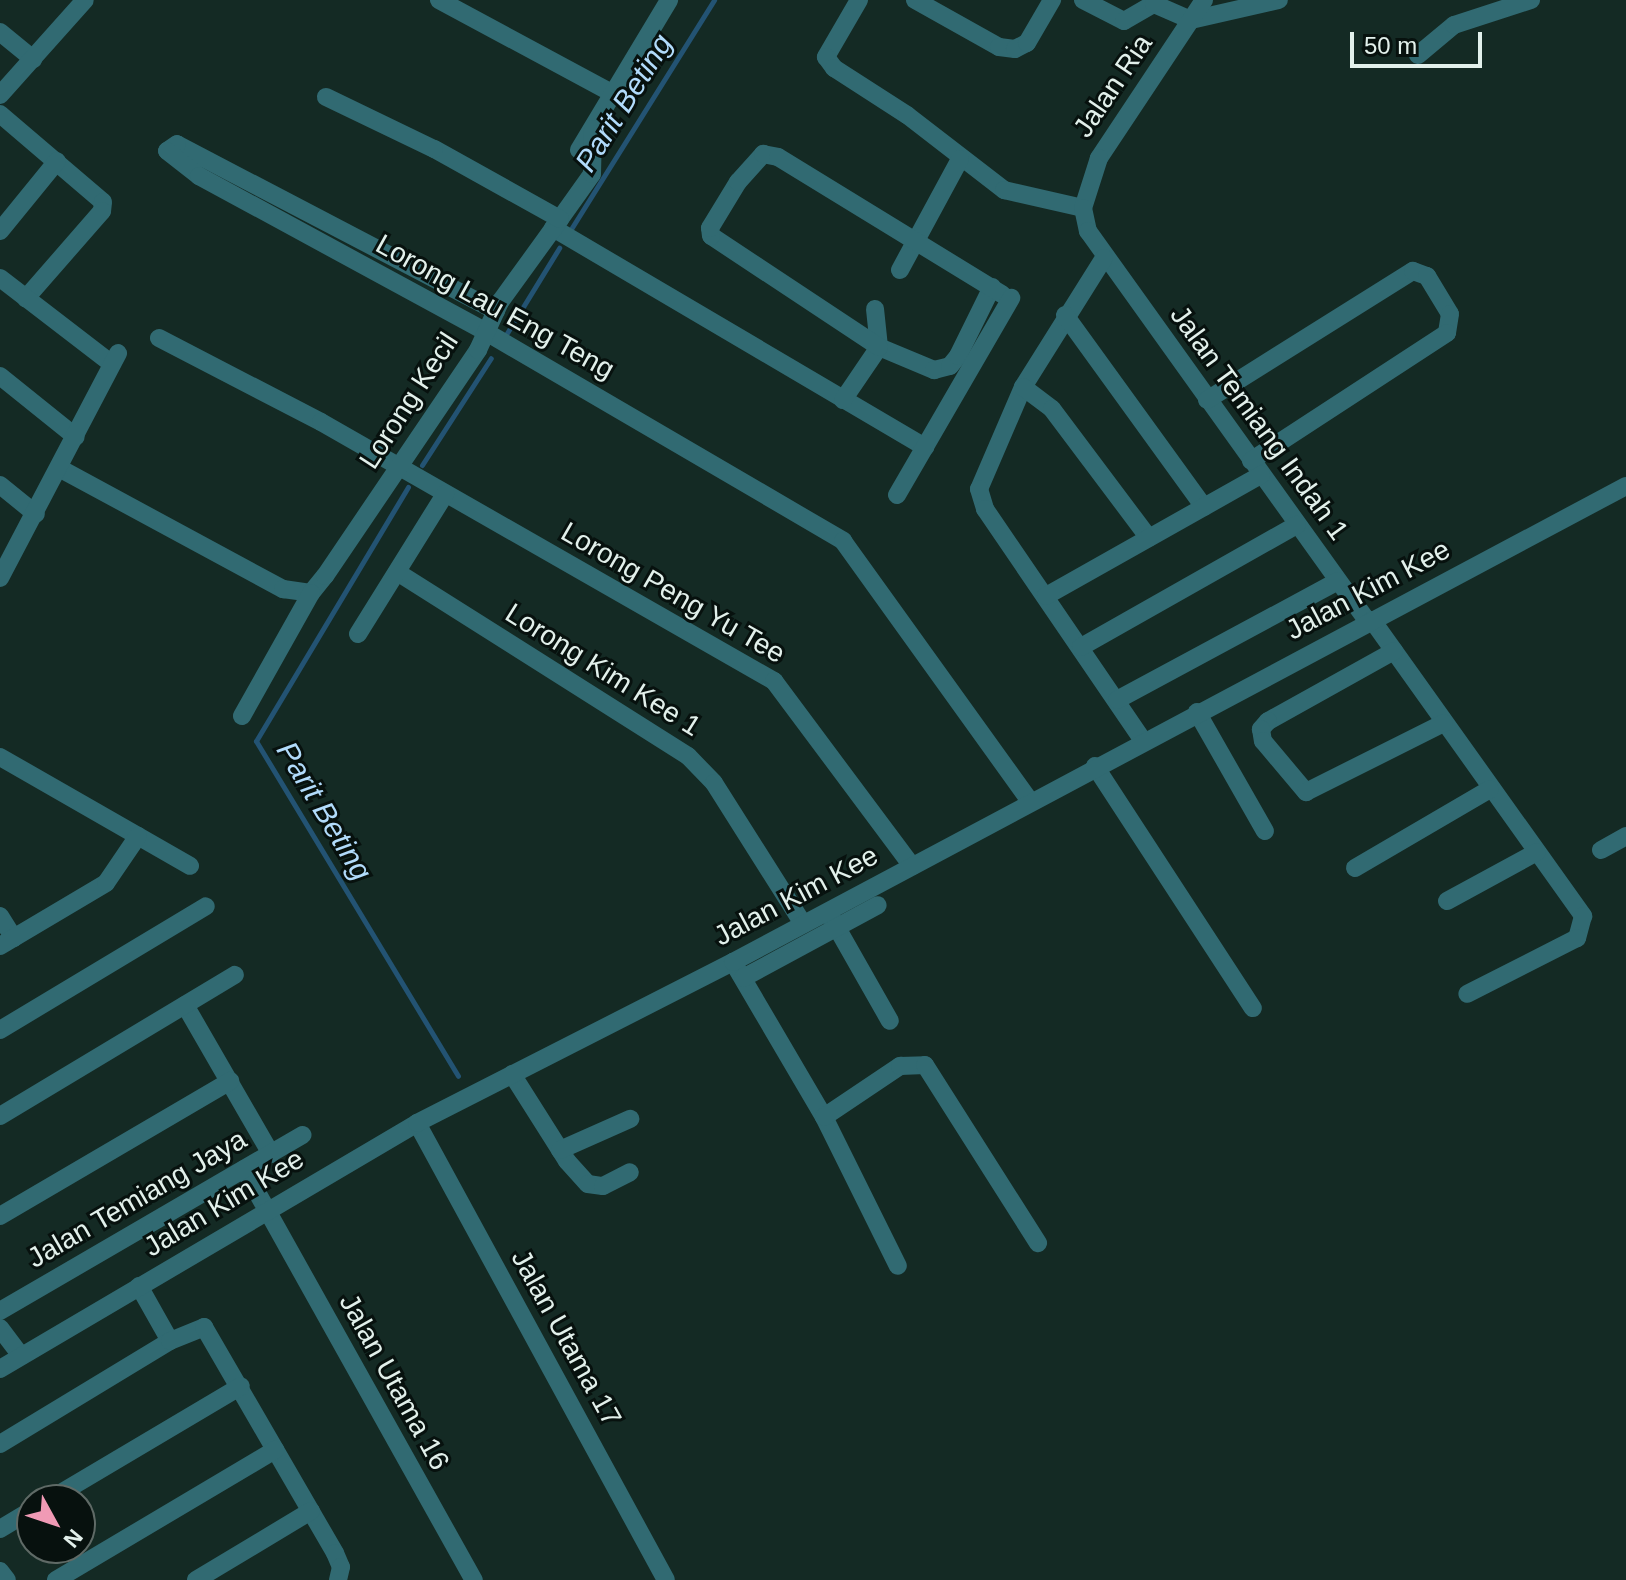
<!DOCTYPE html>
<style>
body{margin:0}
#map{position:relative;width:1626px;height:1580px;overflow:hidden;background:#142a24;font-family:Arial,sans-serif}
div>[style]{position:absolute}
.stream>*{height:5px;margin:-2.5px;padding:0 2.5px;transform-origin:2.5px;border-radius:2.5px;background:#235373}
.minor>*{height:18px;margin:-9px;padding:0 9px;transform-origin:9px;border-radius:9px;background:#316a72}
span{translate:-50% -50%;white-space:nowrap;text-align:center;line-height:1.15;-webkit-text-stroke:6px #07110e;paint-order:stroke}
.street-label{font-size:28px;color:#e2f0eb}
.water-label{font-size:30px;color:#b1dbfb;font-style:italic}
.north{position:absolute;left:16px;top:1484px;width:80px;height:80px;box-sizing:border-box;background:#07110e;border:2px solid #5f6a66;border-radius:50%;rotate:130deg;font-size:22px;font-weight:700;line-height:32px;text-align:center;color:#e2f0eb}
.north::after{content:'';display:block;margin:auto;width:28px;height:36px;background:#f09ab5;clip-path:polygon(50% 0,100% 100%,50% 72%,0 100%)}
.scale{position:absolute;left:1350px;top:32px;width:132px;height:36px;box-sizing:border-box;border:4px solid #e2f0eb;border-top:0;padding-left:10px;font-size:24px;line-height:28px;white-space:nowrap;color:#e2f0eb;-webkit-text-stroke:6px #07110e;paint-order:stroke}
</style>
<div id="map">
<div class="stream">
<i style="left:571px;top:229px;width:270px;rotate:-58deg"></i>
<i style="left:507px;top:333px;width:100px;rotate:-58.5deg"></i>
<i style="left:422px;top:465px;width:127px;rotate:-57.2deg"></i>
<i style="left:408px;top:487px;width:296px;rotate:120.9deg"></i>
<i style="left:256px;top:741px;width:391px;rotate:58.9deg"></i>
</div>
<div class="minor">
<i style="left:439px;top:0;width:196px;rotate:28.3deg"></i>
<i style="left:859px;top:0;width:66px;rotate:120.1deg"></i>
<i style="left:826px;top:57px;width:14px;rotate:54deg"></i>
<i style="left:834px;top:68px;width:87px;rotate:32.8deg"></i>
<i style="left:907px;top:115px;width:123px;rotate:37.7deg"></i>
<i style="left:1004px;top:190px;width:81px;rotate:12.8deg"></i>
<i style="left:915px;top:0;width:96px;rotate:29.2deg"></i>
<i style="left:999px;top:47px;width:16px;rotate:7deg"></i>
<i style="left:1015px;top:49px;width:13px;rotate:-27deg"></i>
<i style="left:1027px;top:43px;width:50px;rotate:-59.8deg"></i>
<i style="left:1083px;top:0;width:46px;rotate:27.1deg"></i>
<i style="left:1124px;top:21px;width:34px;rotate:-30deg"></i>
<i style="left:1154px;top:4px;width:40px;rotate:23.4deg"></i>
<i style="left:1191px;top:20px;width:90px;rotate:-12.8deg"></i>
<i style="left:1204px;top:0;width:190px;rotate:123.6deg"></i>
<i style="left:1099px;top:158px;width:52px;rotate:107.7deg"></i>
<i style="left:1083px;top:208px;width:24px;rotate:78deg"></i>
<i style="left:1088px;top:231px;width:481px;rotate:54.4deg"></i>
<i style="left:0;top:32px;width:43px;rotate:39.3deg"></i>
<i style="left:1418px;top:55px;width:47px;rotate:-39.8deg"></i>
<i style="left:1454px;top:25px;width:81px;rotate:-18deg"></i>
<i style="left:0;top:95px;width:127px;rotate:-48.2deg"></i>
<i style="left:0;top:114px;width:135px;rotate:40.5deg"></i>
<i style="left:103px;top:202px;width:9px;rotate:96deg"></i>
<i style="left:102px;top:211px;width:116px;rotate:131.1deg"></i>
<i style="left:579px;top:150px;width:175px;rotate:-59deg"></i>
<i style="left:560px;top:219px;width:55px;rotate:-54.6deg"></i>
<i style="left:592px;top:174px;width:45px;rotate:-88.7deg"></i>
<i style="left:553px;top:228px;width:432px;rotate:30.5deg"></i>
<i style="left:0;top:231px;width:90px;rotate:-50.8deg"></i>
<i style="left:1104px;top:258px;width:152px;rotate:122.1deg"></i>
<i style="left:1023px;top:387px;width:111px;rotate:113.3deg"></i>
<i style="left:979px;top:489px;width:21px;rotate:73deg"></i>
<i style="left:985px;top:509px;width:281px;rotate:55.7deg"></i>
<i style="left:900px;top:270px;width:126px;rotate:-61.6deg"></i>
<i style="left:0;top:278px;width:141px;rotate:37.5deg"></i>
<i style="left:875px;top:309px;width:38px;rotate:84deg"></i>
<i style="left:879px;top:347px;width:60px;rotate:22.7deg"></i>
<i style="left:934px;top:370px;width:16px;rotate:-14deg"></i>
<i style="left:950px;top:366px;width:13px;rotate:-51deg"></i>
<i style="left:958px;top:356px;width:77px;rotate:-63.8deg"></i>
<i style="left:496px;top:311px;width:360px;rotate:-152.4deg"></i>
<i style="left:177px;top:144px;width:12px;rotate:145deg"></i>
<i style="left:167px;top:151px;width:41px;rotate:38deg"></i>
<i style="left:199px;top:176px;width:327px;rotate:28.5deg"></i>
<i style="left:486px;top:332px;width:414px;rotate:30.3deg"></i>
<i style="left:843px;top:541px;width:319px;rotate:54.3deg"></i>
<i style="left:1065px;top:315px;width:237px;rotate:54.1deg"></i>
<i style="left:159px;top:338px;width:182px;rotate:27.4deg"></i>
<i style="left:321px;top:422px;width:522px;rotate:29.76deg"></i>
<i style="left:774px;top:681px;width:231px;rotate:53.3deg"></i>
<i style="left:0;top:376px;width:97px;rotate:38.8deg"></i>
<i style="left:1023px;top:387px;width:36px;rotate:37deg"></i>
<i style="left:1052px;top:409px;width:161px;rotate:53.1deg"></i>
<i style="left:843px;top:400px;width:64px;rotate:-55.8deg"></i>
<i style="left:879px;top:347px;width:201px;rotate:-146.5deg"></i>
<i style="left:711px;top:236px;width:8px;rotate:-97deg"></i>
<i style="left:710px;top:228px;width:54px;rotate:-58.7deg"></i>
<i style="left:738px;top:182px;width:38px;rotate:-48deg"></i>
<i style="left:763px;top:154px;width:15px;rotate:11deg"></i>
<i style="left:778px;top:157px;width:263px;rotate:31.5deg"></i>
<i style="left:1207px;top:400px;width:243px;rotate:-32.1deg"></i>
<i style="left:1413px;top:271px;width:15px;rotate:20deg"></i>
<i style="left:1427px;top:276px;width:44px;rotate:58.8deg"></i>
<i style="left:1450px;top:314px;width:19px;rotate:99deg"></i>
<i style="left:1447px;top:333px;width:234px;rotate:146.9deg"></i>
<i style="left:59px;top:468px;width:255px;rotate:28.4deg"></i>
<i style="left:283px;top:589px;width:28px;rotate:8deg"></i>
<i style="left:311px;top:593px;width:22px;rotate:-51deg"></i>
<i style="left:325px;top:576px;width:273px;rotate:-55.9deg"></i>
<i style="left:478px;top:350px;width:53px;rotate:-65.4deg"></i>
<i style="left:500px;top:302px;width:102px;rotate:-54.1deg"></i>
<i style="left:560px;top:219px;width:144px;rotate:-150.9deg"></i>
<i style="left:434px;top:149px;width:120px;rotate:-154.3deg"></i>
<i style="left:0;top:485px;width:46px;rotate:38.9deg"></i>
<i style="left:897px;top:495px;width:228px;rotate:-59.9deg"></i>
<i style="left:397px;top:572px;width:344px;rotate:32.3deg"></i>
<i style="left:688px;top:756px;width:37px;rotate:46deg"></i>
<i style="left:714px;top:783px;width:167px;rotate:57.7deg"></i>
<i style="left:0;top:578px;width:254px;rotate:-62.3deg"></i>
<i style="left:1046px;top:596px;width:247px;rotate:-29.4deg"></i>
<i style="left:1372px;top:620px;width:364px;rotate:54.5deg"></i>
<i style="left:1583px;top:916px;width:23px;rotate:105deg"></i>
<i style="left:1577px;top:938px;width:123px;rotate:153deg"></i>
<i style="left:358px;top:634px;width:165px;rotate:-58.1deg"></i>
<i style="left:1081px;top:647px;width:248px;rotate:-29.5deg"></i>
<i style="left:1394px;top:651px;width:144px;rotate:150.9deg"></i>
<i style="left:1268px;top:721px;width:11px;rotate:131deg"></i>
<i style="left:1261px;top:729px;width:12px;rotate:81deg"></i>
<i style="left:1263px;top:741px;width:67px;rotate:49.9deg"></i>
<i style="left:1306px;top:792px;width:154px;rotate:-26.6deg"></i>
<i style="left:1117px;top:700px;width:251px;rotate:-28.3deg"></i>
<i style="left:1197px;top:712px;width:137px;rotate:60.3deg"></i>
<i style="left:242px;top:716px;width:141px;rotate:-60.7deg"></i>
<i style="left:0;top:757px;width:219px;rotate:29.8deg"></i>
<i style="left:1095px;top:766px;width:289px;rotate:56.9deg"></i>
<i style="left:1601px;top:850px;width:29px;rotate:-29deg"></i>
<i style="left:1355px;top:868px;width:156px;rotate:-30.3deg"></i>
<i style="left:1447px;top:901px;width:102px;rotate:-28.6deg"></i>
<i style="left:0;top:916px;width:26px;rotate:58deg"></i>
<i style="left:832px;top:919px;width:117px;rotate:60.4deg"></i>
<i style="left:0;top:946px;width:123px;rotate:-30.7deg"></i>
<i style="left:106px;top:883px;width:57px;rotate:-55.8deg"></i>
<i style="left:733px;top:962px;width:180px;rotate:59.6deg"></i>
<i style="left:824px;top:1117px;width:166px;rotate:63.6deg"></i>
<i style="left:743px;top:978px;width:153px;rotate:-28.4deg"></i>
<i style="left:185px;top:1005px;width:172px;rotate:60deg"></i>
<i style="left:0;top:1030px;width:240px;rotate:-31deg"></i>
<i style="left:512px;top:1074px;width:103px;rotate:57.7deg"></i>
<i style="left:567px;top:1161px;width:31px;rotate:48deg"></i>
<i style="left:588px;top:1184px;width:15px;rotate:8deg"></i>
<i style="left:603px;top:1186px;width:30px;rotate:-27deg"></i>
<i style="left:0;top:1116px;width:274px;rotate:-31deg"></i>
<i style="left:824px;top:1117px;width:92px;rotate:-33.9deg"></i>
<i style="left:900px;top:1066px;width:25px;rotate:-2deg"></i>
<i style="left:925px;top:1065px;width:211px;rotate:57.6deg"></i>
<i style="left:417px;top:1123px;width:520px;rotate:61.42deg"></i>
<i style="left:560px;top:1150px;width:77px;rotate:-23.9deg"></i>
<i style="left:244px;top:1169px;width:471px;rotate:60.8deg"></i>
<i style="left:0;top:1216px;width:267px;rotate:-30.4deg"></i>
<i style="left:139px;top:1286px;width:63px;rotate:60.6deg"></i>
<i style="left:0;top:1311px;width:350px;rotate:-30.2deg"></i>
<i style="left:0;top:1328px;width:35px;rotate:53deg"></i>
<i style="left:0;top:1369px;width:484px;rotate:-30.5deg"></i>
<i style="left:417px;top:1123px;width:355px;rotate:-27deg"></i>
<i style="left:733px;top:962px;width:1012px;rotate:-28.06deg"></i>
<i style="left:0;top:1444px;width:199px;rotate:-31.2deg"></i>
<i style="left:170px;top:1341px;width:37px;rotate:-22deg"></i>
<i style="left:204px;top:1327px;width:261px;rotate:59.9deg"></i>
<i style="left:335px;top:1553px;width:15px;rotate:67deg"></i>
<i style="left:341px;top:1567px;width:13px;rotate:103deg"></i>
<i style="left:49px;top:1500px;width:223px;rotate:-30.7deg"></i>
<i style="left:0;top:1529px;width:37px;rotate:-31deg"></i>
<i style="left:0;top:1571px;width:11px;rotate:52deg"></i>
<i style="left:56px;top:1580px;width:255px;rotate:-30.7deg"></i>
<i style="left:196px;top:1580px;width:134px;rotate:-31deg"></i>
</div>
<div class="street-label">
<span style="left:1113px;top:86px;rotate:-56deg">Jalan Ria</span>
<span style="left:495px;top:307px;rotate:29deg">Lorong Lau Eng Teng</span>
<span style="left:409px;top:401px;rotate:-57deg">Lorong Kecil</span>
<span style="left:1259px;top:423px;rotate:54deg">Jalan Temiang Indah 1</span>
<span style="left:1368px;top:590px;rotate:-28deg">Jalan Kim Kee</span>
<span style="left:673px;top:593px;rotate:30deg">Lorong Peng Yu Tee</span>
<span style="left:603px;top:670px;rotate:32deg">Lorong Kim Kee 1</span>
<span style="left:796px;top:896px;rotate:-28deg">Jalan Kim Kee</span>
<span style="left:137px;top:1199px;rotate:-30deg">Jalan Temiang Jaya</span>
<span style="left:224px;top:1203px;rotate:-31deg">Jalan Kim Kee</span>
<span style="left:566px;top:1338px;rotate:61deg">Jalan Utama 17</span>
<span style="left:394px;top:1382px;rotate:61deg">Jalan Utama 16</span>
</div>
<div class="water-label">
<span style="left:624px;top:103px;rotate:-58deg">Parit Beting</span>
<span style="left:324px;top:811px;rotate:59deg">Parit Beting</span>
</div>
<div class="north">N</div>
<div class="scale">50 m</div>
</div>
